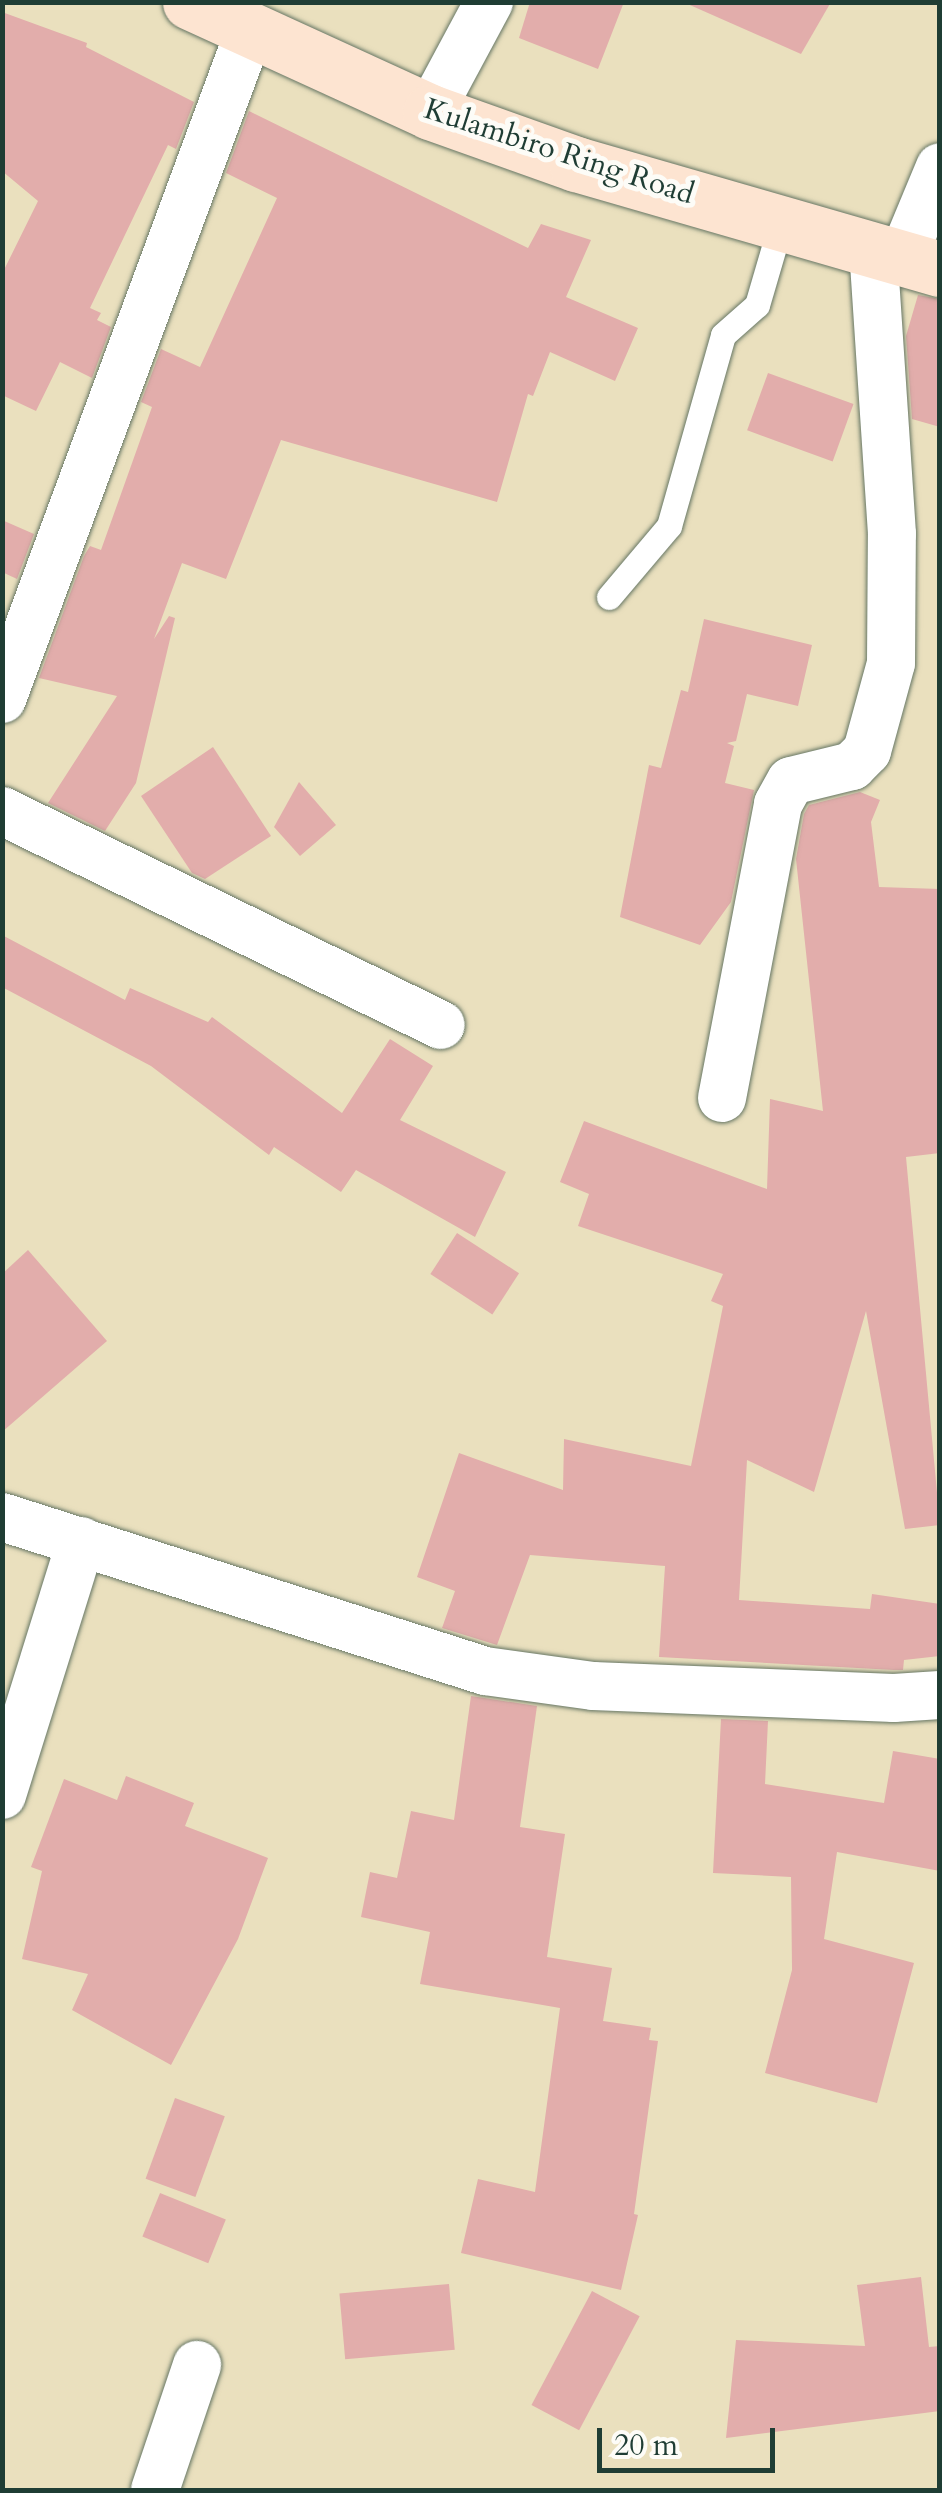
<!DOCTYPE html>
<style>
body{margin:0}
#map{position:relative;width:942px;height:2493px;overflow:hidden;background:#eae0be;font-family:Cardo,serif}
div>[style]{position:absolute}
.building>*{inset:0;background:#e2adab;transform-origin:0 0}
.roads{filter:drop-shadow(0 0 2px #667664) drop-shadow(0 0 2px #667664)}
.lane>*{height:25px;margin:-12.5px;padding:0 12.5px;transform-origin:12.5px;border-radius:12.5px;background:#fff}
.street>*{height:48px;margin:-24px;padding:0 24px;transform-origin:24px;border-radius:24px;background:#fff}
.secondary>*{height:55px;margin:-27.5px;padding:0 27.5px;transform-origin:27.5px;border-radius:27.5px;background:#fde4d1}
span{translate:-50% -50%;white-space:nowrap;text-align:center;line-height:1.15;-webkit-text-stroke:10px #fdfcf7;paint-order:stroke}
.street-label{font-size:30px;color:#1f3d34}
.frame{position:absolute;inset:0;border:5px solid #1f3d34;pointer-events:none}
.scale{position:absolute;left:597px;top:2428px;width:178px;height:45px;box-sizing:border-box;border:5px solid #1f3d34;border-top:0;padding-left:12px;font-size:30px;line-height:35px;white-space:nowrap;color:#1f3d34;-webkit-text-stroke:8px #fdfcf7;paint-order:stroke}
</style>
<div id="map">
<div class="building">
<i style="clip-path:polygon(530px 2px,624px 2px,598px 69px,519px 38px)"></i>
<i style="clip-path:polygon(683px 2px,831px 2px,801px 54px)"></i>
<i style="clip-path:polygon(2px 12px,87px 43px,86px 47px,194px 102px,176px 149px,168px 145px,90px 308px,101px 313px,97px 320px,111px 327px,92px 378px,60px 362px,36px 411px,2px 395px,2px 274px,38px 201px,2px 171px)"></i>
<i style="clip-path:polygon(249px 111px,528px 248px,541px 224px,591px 240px,566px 297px,638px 328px,615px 381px,550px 352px,533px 396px,528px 394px,497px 502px,281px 440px,226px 579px,182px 563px,154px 639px,169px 616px,175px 618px,136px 783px,105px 831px,48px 803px,117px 696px,39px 678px,84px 556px,90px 546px,101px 550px,152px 407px,141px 402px,161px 349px,200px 367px,277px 198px,226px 173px)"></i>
<i style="clip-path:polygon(918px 295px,940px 299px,940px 427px,912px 419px,906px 336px)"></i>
<i style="left:768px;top:373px;width:91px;height:61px;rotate:20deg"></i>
<i style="clip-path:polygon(2px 520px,34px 534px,17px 579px,2px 572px)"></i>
<i style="clip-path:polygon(704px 619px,812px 645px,798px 706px,747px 694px,736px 741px,727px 743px,734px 746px,725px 783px,754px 790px,731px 902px,700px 945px,620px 917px,649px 765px,661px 768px,681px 690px,688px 692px)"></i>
<i style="clip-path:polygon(213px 747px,271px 836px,205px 879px,192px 873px,141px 796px)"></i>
<i style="clip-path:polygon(299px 782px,336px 825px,300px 856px,274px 827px)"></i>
<i style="clip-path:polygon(860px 792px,880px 800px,871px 822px,879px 887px,940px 889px,940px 1153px,906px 1157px,940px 1525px,905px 1529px,866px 1311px,814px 1492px,747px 1460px,739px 1600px,870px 1609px,872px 1594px,940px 1604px,940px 1656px,904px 1660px,903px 1670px,894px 1670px,659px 1657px,665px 1566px,530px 1555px,497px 1645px,442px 1628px,455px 1591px,417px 1577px,459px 1453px,563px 1490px,564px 1439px,691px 1466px,723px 1306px,711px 1301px,723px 1274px,578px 1226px,589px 1194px,560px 1182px,584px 1121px,767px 1189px,770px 1099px,823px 1111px,796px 859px,804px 814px,809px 805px)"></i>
<i style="clip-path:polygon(2px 935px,125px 1000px,130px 988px,208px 1022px,212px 1017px,342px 1113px,390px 1039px,433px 1066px,400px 1120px,506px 1172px,475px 1237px,356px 1170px,341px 1192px,274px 1147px,269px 1155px,151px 1066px,2px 987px)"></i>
<i style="left:457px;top:1233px;width:74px;height:49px;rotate:33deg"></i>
<i style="clip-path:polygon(28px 1250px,107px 1341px,2px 1432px,2px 1274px)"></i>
<i style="clip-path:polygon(471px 1696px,537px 1706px,520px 1827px,565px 1834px,547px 1957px,612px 1968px,603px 2021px,651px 2028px,649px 2040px,658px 2041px,634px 2214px,638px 2215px,621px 2290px,461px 2253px,478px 2179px,535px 2192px,560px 2008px,420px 1984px,430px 1932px,361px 1917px,370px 1872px,397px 1878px,411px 1811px,454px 1820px)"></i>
<i style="clip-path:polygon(721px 1719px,768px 1721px,765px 1784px,884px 1803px,893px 1751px,940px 1759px,940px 1871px,837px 1852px,824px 1939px,914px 1963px,877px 2103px,765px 2073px,792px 1970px,791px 1877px,713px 1873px)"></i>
<i style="clip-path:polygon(126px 1776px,194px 1803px,185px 1826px,268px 1858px,238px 1939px,171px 2065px,72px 2010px,88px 1974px,22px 1959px,42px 1871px,31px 1867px,64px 1779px,117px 1800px)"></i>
<i style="left:175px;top:2098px;width:53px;height:86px;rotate:20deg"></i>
<i style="left:160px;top:2193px;width:71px;height:47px;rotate:22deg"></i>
<i style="clip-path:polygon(921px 2277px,929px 2347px,940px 2346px,940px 2411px,726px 2438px,736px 2340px,865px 2346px,857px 2285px)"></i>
<i style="left:449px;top:2284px;width:66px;height:110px;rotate:85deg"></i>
<i style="left:592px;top:2291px;width:54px;height:129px;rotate:28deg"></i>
</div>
<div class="roads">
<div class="lane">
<i style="left:609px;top:597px;width:93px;rotate:-49.8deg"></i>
<i style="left:669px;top:526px;width:198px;rotate:-74.2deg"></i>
<i style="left:723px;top:335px;width:45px;rotate:-41.4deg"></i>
<i style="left:757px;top:305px;width:85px;rotate:-73.7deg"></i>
</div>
<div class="street">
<i style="left:430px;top:112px;width:125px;rotate:-61.8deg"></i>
<i style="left:903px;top:256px;width:96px;rotate:-67.4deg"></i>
<i style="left:2px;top:699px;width:713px;rotate:-69.66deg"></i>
<i style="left:2px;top:811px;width:488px;rotate:26deg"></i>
<i style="left:722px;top:1098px;width:299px;rotate:-79.2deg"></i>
<i style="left:778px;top:804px;width:26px;rotate:-61deg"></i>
<i style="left:791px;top:781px;width:63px;rotate:-13.8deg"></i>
<i style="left:852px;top:766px;width:21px;rotate:-45deg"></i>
<i style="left:867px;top:751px;width:91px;rotate:-74.7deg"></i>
<i style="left:891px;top:663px;width:129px;rotate:-89.6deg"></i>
<i style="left:892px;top:534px;width:286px;rotate:-93.8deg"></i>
<i style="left:2px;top:1517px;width:507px;rotate:17.68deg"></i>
<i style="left:485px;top:1671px;width:109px;rotate:7.9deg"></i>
<i style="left:593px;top:1686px;width:301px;rotate:2.3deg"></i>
<i style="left:894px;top:1698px;width:46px;rotate:-3.7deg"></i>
<i style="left:2px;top:1795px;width:266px;rotate:-72.7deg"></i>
<i style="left:155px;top:2490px;width:132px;rotate:-71.4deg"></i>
</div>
<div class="secondary">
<i style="left:190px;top:2px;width:264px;rotate:24.6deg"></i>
<i style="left:430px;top:112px;width:155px;rotate:19.6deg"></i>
<i style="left:576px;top:164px;width:379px;rotate:16.1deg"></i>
</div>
</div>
<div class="street-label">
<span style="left:559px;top:152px;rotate:18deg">Kulambiro Ring Road</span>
</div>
<div class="frame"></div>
<div class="scale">20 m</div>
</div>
